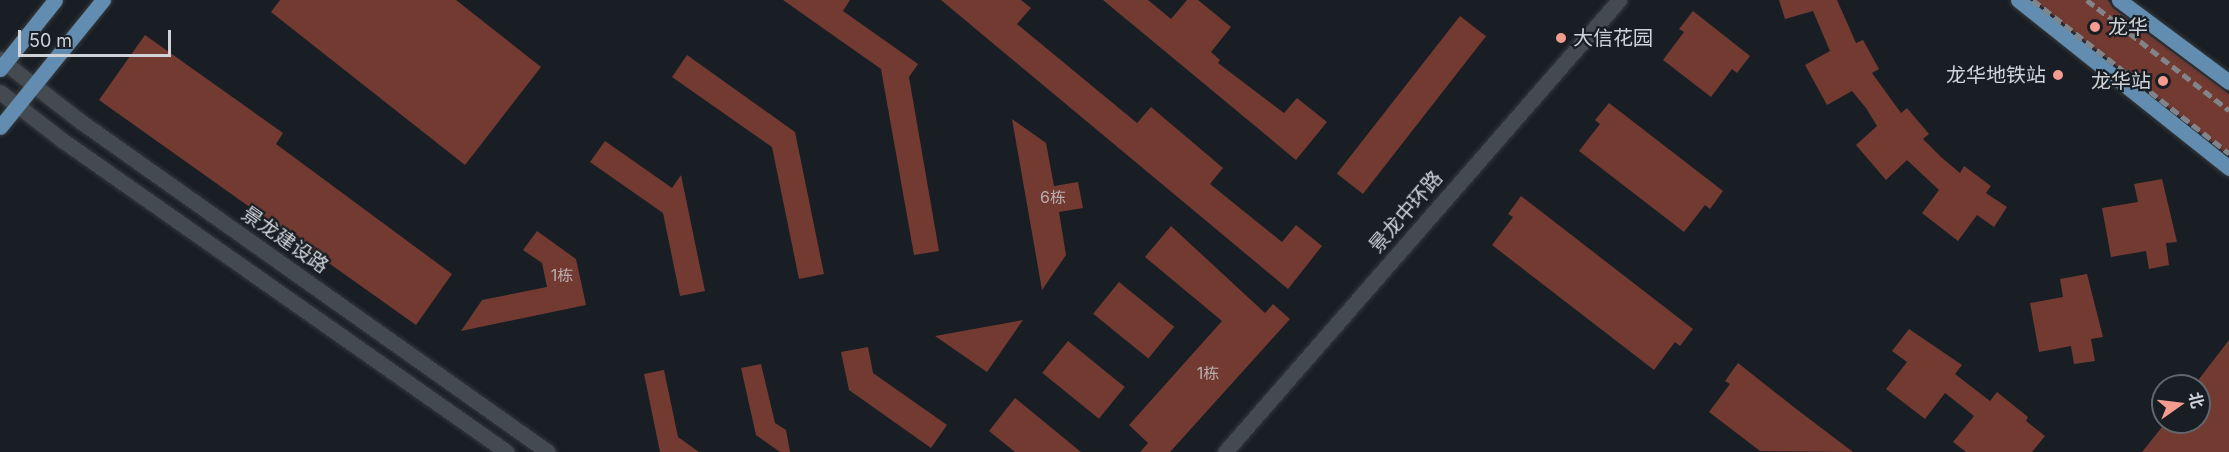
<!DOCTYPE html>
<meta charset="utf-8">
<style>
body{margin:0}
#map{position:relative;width:2229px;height:452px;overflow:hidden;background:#181e23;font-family:Inter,"Noto Sans SC",sans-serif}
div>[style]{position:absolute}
.building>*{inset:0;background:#733a32;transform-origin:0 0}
.roads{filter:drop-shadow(0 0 2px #35393d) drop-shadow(0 0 2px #35393d)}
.secondary>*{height:15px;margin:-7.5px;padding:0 7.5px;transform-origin:7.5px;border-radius:7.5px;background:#434a50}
.primary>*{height:15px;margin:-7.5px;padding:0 7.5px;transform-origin:7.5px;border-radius:7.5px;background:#628db0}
.rail>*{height:4.5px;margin-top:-2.25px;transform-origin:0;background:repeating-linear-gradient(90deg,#81858a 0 9px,transparent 0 13.5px)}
.dots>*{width:16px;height:16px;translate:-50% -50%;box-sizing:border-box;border:3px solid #181e23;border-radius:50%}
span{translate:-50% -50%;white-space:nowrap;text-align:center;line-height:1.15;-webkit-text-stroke:4.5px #181e23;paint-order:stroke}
.number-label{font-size:16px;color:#b8adae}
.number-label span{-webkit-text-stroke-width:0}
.poi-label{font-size:20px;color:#cfd3d7}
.left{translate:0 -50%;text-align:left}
.right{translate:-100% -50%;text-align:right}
.street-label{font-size:20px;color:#cfd3d7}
.north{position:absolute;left:2151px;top:374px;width:60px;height:60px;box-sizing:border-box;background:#181e23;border:2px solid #61666b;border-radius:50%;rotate:76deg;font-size:16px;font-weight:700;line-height:24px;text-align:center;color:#cfd3d7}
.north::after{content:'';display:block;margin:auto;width:21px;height:27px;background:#f59c90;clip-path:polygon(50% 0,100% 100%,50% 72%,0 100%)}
.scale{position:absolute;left:18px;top:30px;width:153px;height:27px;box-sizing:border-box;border:3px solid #cfd3d7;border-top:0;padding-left:8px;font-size:18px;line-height:21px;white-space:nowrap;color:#cfd3d7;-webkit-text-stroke:4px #181e23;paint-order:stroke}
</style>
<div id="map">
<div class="building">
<i style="clip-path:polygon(280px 0,456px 0,541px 67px,465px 165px,271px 12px)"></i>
<i style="clip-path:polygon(783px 0,850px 0,843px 11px,918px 64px,909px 77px,939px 251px,914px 255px,881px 69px)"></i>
<i style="clip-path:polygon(941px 0,1021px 0,1031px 8px,1017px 24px,1137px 123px,1151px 107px,1223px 168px,1210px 184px,1282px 242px,1296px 225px,1322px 246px,1288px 289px)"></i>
<i style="clip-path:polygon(1103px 0,1148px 0,1171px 19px,1187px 0,1198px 0,1231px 27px,1211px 52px,1220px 60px,1218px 63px,1284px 113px,1297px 98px,1327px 122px,1296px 160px)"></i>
<i style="clip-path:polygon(1779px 0,1837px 0,1856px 43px,1863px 40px,1879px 69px,1872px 73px,1901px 113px,1907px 108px,1929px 134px,1923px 139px,1941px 157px,1960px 173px,1964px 166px,1991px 186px,1986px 193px,2007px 207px,1994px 227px,1977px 215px,1958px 241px,1922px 213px,1939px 190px,1907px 160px,1886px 180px,1856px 145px,1877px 126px,1866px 108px,1852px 91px,1827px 105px,1805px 65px,1830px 51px,1813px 11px,1785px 19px)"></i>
<i style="clip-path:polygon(2034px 0,2108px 0,2113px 8px,2229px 94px,2229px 156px)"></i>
<i style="clip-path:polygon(1693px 11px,1750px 56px,1737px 73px,1732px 69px,1711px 97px,1663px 60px,1684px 32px,1679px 29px)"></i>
<i style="left:1460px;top:16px;width:33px;height:200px;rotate:38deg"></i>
<i style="clip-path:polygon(145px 35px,283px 133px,276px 144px,452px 274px,416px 325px,99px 100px)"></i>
<i style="clip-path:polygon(687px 55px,795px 132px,824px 274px,799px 279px,772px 147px,672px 77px)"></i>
<i style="clip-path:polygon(1609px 103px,1723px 191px,1710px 209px,1705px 205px,1684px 232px,1579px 151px,1600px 124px,1595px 120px)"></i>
<i style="clip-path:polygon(1012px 119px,1046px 143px,1054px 186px,1078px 182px,1083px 208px,1059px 212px,1066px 255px,1042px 290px)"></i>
<i style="clip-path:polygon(605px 141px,672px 188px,681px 175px,705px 291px,680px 296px,663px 213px,590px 162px)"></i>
<i style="clip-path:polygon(2162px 179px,2177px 242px,2166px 243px,2169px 265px,2149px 269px,2146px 251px,2111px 257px,2102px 208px,2138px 202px,2134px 184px)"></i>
<i style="clip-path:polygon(1521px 196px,1693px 329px,1680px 346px,1675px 342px,1654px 370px,1492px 245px,1513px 217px,1508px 214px)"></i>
<i style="clip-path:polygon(1171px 226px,1265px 313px,1273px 304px,1290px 319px,1170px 452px,1140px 452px,1148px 443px,1129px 425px,1222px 321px,1145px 257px)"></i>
<i style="clip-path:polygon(537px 231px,576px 259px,586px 305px,461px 331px,482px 300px,547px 287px,542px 263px,523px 250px)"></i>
<i style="clip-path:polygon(2087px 274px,2103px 337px,2091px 339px,2095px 361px,2074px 364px,2071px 346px,2039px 352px,2030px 303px,2063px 297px,2060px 279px)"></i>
<i style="left:1119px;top:282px;width:71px;height:41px;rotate:39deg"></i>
<i style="clip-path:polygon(1023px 320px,987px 372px,935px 336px)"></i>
<i style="clip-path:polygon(1909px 329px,1962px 365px,1955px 374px,1990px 401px,1997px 392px,2028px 417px,2026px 421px,2045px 436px,2032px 452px,1966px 452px,1953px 442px,1974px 416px,1945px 393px,1925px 419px,1886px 389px,1907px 362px,1892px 351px)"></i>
<i style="clip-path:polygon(2229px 340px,2229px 452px,2142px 452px,2166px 422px,2199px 422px,2199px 379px)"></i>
<i style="left:1068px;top:341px;width:73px;height:41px;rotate:39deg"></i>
<i style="clip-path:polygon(868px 347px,873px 373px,947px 425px,931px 448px,849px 390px,841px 352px)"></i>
<i style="clip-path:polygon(1738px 363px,1795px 408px,1853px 452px,1760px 451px,1709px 412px,1730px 384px,1725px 381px)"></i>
<i style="clip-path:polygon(761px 364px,775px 423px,786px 430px,790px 452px,780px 452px,756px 435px,741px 368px)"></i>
<i style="clip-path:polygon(664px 370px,678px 437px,699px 452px,660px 452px,644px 374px)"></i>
<i style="clip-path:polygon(1015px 398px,1081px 452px,1015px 452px,989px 431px)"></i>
</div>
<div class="roads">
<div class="secondary">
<i style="left:0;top:59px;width:101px;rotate:37.8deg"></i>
<i style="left:80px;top:121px;width:573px;rotate:35.27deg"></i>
<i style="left:0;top:92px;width:78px;rotate:37.7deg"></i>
<i style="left:62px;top:140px;width:543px;rotate:35.04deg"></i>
<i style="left:1225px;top:452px;width:600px;rotate:-48.92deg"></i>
</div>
<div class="primary">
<i style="left:2018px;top:0;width:270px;rotate:38.5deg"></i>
<i style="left:2119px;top:0;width:137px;rotate:36.7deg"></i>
<i style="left:0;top:69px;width:88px;rotate:-51.4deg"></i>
<i style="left:0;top:127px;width:164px;rotate:-51deg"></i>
</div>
</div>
<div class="rail">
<i style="left:2033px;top:0;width:249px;rotate:38deg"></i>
<i style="left:2087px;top:0;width:180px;rotate:37.8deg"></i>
</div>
<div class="dots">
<i style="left:2095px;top:27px;background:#f59c90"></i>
<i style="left:1561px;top:38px;background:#f59c90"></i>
<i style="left:2058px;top:75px;background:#f59c90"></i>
<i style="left:2163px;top:81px;background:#f59c90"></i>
</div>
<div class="number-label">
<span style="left:1053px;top:197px">6栋</span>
<span style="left:562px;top:275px">1栋</span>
<span style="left:1208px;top:373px">1栋</span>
</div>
<div class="poi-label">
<span class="left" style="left:2108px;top:27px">龙华</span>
<span class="left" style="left:1573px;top:38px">大信花园</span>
<span class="right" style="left:2046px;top:75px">龙华地铁站</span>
<span class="right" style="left:2151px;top:81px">龙华站</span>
</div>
<div class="street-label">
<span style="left:1406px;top:212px;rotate:-49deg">景龙中环路</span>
<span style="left:285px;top:240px;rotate:35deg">景龙建设路</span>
</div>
<div class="north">北</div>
<div class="scale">50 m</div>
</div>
